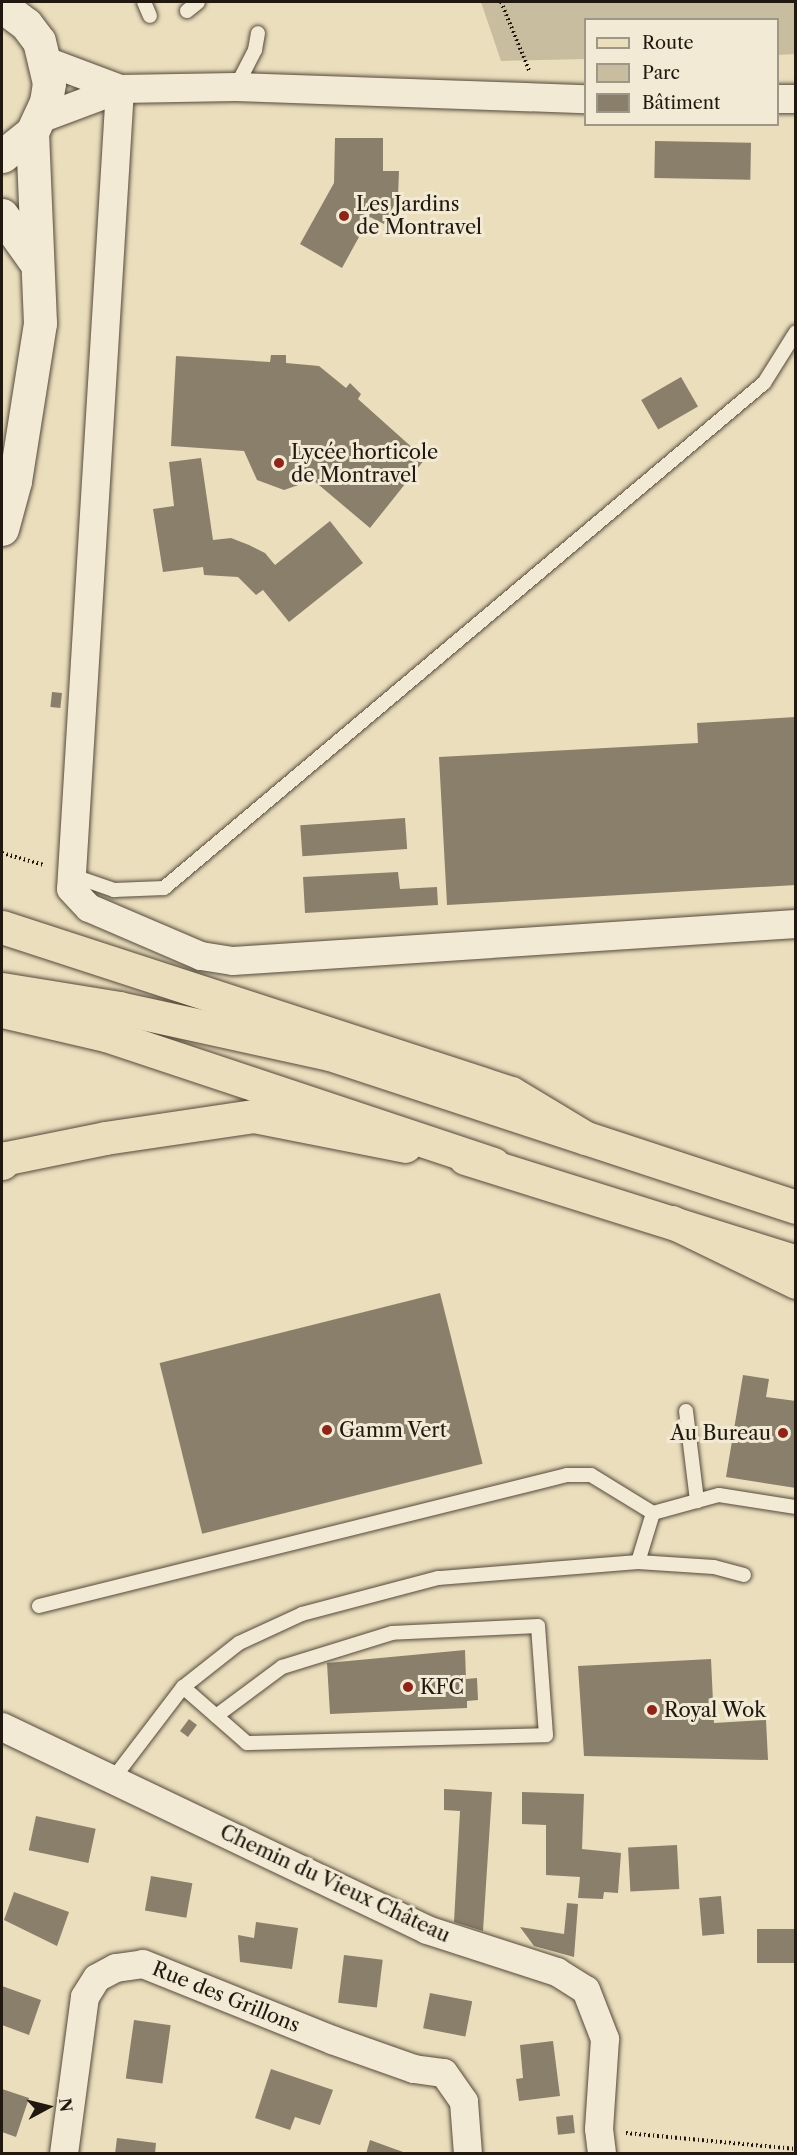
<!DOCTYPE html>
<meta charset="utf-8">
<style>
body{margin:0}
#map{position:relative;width:797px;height:2155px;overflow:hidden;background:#ebdebd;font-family:"Libre Caslon Text",serif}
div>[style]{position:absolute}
.green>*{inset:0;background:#c9bda0}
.building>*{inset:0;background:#8a7f6a;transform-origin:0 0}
.path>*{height:4px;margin-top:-2px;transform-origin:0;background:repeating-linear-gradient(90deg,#211910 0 1.5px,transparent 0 4.5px)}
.roads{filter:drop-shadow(0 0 2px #544a3b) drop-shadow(0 0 2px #544a3b)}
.service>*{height:14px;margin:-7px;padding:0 7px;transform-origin:7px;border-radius:7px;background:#f2ead4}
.minor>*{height:28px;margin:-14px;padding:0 14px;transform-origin:14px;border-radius:14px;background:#f2ead4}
.tertiary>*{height:33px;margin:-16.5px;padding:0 16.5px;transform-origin:16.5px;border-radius:16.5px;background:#f2ead4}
.primary>*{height:33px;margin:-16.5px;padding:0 16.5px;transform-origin:16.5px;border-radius:16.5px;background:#ebdebd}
.trunk>*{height:33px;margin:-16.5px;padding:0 16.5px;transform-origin:16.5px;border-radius:16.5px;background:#ebdebd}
.motorway>*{height:33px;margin:-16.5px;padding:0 16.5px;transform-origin:16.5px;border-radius:16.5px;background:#ebdebd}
.dots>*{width:16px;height:16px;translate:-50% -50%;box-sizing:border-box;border:3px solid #f2ead4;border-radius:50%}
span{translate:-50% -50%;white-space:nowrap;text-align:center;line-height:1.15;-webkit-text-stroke:6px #f2ead4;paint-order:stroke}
.poi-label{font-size:20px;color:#211910}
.left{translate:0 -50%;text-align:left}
.right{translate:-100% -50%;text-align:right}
.street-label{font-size:20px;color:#211910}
.frame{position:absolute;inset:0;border:3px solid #211910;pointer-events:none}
.legend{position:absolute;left:584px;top:18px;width:195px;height:108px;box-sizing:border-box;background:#f2ead4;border:2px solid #9e9686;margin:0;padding:8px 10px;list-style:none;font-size:18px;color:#211910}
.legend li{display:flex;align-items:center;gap:12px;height:30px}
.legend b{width:30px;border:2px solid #9e9686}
.north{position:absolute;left:18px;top:2077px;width:60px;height:60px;-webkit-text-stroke:4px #f2ead4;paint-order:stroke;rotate:83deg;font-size:16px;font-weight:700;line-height:24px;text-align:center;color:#211910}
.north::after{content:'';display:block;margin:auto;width:21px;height:27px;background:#211910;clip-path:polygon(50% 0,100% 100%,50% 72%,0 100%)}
</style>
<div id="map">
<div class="green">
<i style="clip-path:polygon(481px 2px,795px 2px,795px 54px,778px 55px,778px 20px,586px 20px,585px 59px,501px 61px)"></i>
</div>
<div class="building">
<i style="clip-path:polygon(335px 138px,383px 138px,383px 171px,399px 171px,398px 198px,384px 224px,370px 217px,342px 268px,300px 244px,334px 183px)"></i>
<i style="left:655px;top:141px;width:96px;height:37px;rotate:1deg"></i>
<i style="clip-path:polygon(271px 355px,286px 355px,286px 363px,319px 366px,346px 388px,350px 383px,361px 394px,358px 399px,425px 459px,370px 528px,313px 480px,284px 490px,257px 480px,244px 451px,171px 446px,176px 356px,270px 362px)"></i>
<i style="left:681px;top:377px;width:34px;height:46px;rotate:60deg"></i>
<i style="clip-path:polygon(201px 458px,213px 540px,231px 538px,249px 545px,265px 553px,275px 565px,330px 521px,363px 563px,289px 622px,263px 590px,256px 595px,238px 577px,204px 575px,203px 567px,163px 572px,153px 509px,174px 506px,169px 462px)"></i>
<i style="left:52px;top:692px;width:10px;height:15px;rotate:6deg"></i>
<i style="clip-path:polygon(796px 717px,796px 885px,447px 905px,439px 757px,698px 743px,697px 723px)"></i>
<i style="left:405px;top:818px;width:31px;height:105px;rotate:86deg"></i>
<i style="clip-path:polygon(398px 872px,400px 889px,437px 887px,438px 905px,305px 913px,303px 877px)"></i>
<i style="left:440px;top:1293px;width:176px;height:289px;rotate:76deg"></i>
<i style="clip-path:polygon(743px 1375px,769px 1379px,766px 1397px,796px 1401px,796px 1488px,726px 1477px)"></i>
<i style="clip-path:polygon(465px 1650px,466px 1679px,477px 1678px,478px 1700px,467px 1701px,467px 1708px,330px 1714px,327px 1663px)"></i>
<i style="clip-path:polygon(711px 1659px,714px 1723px,766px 1720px,768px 1760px,584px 1756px,578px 1666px)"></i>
<i style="left:189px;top:1719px;width:10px;height:15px;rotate:37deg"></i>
<i style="clip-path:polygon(444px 1789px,492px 1792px,483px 1931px,454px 1922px,460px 1811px,444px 1810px)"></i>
<i style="clip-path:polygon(522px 1792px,584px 1794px,582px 1849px,621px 1853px,618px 1893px,604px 1892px,603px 1899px,578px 1898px,580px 1877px,546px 1875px,546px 1825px,522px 1824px)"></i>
<i style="left:36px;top:1816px;width:61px;height:35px;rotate:12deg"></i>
<i style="left:677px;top:1845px;width:44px;height:49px;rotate:87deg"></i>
<i style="left:151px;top:1876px;width:42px;height:35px;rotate:10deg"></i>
<i style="clip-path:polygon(14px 1892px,69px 1912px,57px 1946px,4px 1920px)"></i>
<i style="left:721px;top:1896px;width:38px;height:22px;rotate:85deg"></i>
<i style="clip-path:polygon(567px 1903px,578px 1904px,574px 1957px,534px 1946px,520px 1927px,564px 1934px)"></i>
<i style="clip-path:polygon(256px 1922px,298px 1928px,292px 1969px,240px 1962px,238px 1935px,254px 1938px)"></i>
<i style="left:796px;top:1929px;width:34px;height:39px;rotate:90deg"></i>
<i style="left:344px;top:1955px;width:39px;height:48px;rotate:7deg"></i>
<i style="clip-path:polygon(2px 1986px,41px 2000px,29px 2035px,2px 2025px)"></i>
<i style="left:430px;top:1993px;width:43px;height:36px;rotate:11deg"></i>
<i style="left:134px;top:2020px;width:37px;height:59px;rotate:8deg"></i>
<i style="clip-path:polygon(553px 2041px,560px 2096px,519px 2101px,516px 2079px,523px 2078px,520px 2045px)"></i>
<i style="clip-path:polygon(271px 2069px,333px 2090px,320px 2125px,295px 2117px,290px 2130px,255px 2118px)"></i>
<i style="clip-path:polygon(2px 2089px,29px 2098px,16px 2137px,2px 2132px)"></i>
<i style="left:573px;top:2115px;width:18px;height:17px;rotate:84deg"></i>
<i style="clip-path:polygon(117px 2138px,156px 2143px,155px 2154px,115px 2154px)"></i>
<i style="clip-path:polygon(370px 2140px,403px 2152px,411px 2154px,366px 2154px)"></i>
</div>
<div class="path">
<i style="left:501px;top:2px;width:74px;rotate:67.6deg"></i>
<i style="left:2px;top:853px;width:44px;rotate:15.9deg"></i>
<i style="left:626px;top:2133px;width:171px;rotate:5.4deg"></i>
</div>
<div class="roads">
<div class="service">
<i style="left:144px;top:2px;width:15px;rotate:67deg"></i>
<i style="left:187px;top:11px;width:14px;rotate:-39deg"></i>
<i style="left:236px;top:87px;width:42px;rotate:-62.8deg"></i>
<i style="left:255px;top:50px;width:17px;rotate:-80deg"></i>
<i style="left:71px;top:875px;width:46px;rotate:19.2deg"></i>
<i style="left:114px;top:890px;width:50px;rotate:-2.3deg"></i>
<i style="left:164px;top:888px;width:784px;rotate:-40.09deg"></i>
<i style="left:764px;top:383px;width:60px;rotate:-57.9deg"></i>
<i style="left:686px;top:1411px;width:91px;rotate:83deg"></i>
<i style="left:653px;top:1513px;width:68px;rotate:-15.3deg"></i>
<i style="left:719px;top:1495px;width:78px;rotate:8.9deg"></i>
<i style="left:638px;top:1562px;width:76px;rotate:3.8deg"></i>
<i style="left:714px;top:1567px;width:31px;rotate:15deg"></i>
<i style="left:39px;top:1606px;width:544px;rotate:-13.93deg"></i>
<i style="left:567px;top:1475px;width:24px"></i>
<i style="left:591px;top:1475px;width:73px;rotate:31.5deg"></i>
<i style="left:653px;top:1513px;width:51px;rotate:107deg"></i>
<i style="left:638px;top:1562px;width:201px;rotate:175.4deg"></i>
<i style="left:438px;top:1578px;width:141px;rotate:165.2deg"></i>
<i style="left:302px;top:1614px;width:69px;rotate:155.3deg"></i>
<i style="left:239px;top:1643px;width:71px;rotate:141.8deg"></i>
<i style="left:183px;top:1687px;width:116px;rotate:127.3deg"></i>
<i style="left:183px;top:1687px;width:85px;rotate:41.2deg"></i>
<i style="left:247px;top:1743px;width:299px;rotate:-1.5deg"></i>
<i style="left:546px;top:1735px;width:109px;rotate:-94.2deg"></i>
<i style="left:538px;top:1626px;width:146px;rotate:177.3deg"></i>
<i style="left:392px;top:1633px;width:115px;rotate:162.8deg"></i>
<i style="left:282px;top:1667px;width:82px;rotate:143.4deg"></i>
</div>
<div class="minor">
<i style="left:46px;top:61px;width:79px;rotate:20.7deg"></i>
<i style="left:120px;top:89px;width:801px;rotate:93.5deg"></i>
<i style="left:71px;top:889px;width:26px;rotate:47deg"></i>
<i style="left:89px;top:908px;width:122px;rotate:23.2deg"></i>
<i style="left:201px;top:956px;width:32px;rotate:9deg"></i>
<i style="left:233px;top:961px;width:564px;rotate:-3.76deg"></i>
<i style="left:778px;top:99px;width:18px"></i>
<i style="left:40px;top:119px;width:85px;rotate:-20.6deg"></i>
<i style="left:120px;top:89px;width:116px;rotate:-1deg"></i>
<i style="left:236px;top:87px;width:350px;rotate:2deg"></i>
<i style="left:2px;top:1727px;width:471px;rotate:25.5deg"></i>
<i style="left:427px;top:1930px;width:137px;rotate:17.9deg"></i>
<i style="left:557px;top:1972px;width:34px;rotate:32deg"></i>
<i style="left:586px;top:1990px;width:53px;rotate:68.8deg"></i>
<i style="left:605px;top:2039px;width:90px;rotate:93.8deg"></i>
<i style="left:599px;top:2129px;width:25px;rotate:83deg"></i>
<i style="left:64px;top:2154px;width:158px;rotate:-82.4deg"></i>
<i style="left:85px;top:1997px;width:22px;rotate:-58deg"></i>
<i style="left:97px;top:1978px;width:21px;rotate:-28deg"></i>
<i style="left:116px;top:1968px;width:27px;rotate:-8deg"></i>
<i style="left:143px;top:1964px;width:204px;rotate:21.9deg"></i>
<i style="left:332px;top:2040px;width:87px;rotate:19.5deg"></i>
<i style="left:414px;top:2069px;width:30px;rotate:8deg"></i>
<i style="left:444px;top:2073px;width:35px;rotate:55deg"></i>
<i style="left:464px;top:2102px;width:52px;rotate:85.6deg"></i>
</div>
<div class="tertiary">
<i style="left:2px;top:6px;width:30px;rotate:37deg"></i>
<i style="left:26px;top:24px;width:21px;rotate:53deg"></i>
<i style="left:39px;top:41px;width:43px;rotate:76.6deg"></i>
<i style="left:49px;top:83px;width:19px;rotate:99deg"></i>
<i style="left:46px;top:102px;width:33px;rotate:115deg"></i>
<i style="left:32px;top:132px;width:38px;rotate:141deg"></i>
<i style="left:2px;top:215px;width:55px;rotate:54.6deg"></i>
<i style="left:2px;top:529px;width:50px;rotate:-74.8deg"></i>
<i style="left:15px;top:481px;width:160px;rotate:-81deg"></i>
<i style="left:40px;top:323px;width:191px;rotate:-92.4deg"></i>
</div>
<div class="primary">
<i style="left:2px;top:927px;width:535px;rotate:18.06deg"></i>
<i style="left:511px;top:1093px;width:87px;rotate:31deg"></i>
<i style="left:586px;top:1138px;width:221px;rotate:18.2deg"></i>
<i style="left:465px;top:1158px;width:347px;rotate:17.4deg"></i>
<i style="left:2px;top:1163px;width:7px;rotate:-45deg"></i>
<i style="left:7px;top:1158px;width:100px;rotate:-11.5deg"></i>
<i style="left:105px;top:1138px;width:151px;rotate:-8.4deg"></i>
<i style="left:254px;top:1116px;width:154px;rotate:11.2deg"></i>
</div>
<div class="trunk">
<i style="left:2px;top:989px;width:119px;rotate:9.2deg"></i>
<i style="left:119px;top:1008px;width:216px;rotate:12.3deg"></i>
<i style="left:330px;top:1054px;width:269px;rotate:18.2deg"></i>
<i style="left:2px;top:1011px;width:107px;rotate:13deg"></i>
<i style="left:106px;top:1035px;width:408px;rotate:18.4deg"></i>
</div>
<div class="motorway">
<i style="left:672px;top:1222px;width:138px;rotate:25.8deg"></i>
</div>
</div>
<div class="dots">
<i style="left:344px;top:216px;background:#8f2418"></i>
<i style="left:279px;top:463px;background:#8f2418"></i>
<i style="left:327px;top:1430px;background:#8f2418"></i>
<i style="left:783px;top:1433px;background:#8f2418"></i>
<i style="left:408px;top:1687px;background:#8f2418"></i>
<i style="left:652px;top:1710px;background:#8f2418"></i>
</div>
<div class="poi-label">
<span class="left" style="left:356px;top:216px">Les Jardins<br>de Montravel</span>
<span class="left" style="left:291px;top:464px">Lycée horticole<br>de Montravel</span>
<span class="left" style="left:339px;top:1430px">Gamm Vert</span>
<span class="right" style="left:771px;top:1433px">Au Bureau</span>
<span class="left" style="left:420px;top:1687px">KFC</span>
<span class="left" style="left:664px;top:1710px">Royal Wok</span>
</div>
<div class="street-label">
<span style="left:335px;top:1884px;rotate:25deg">Chemin du Vieux Château</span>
<span style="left:226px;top:1997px;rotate:22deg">Rue des Grillons</span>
</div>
<div class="frame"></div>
<ul class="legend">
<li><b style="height:8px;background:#ebdebd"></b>Route</li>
<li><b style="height:16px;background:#c9bda0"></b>Parc</li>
<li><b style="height:16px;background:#8a7f6a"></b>Bâtiment</li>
</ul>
<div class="north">N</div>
</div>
